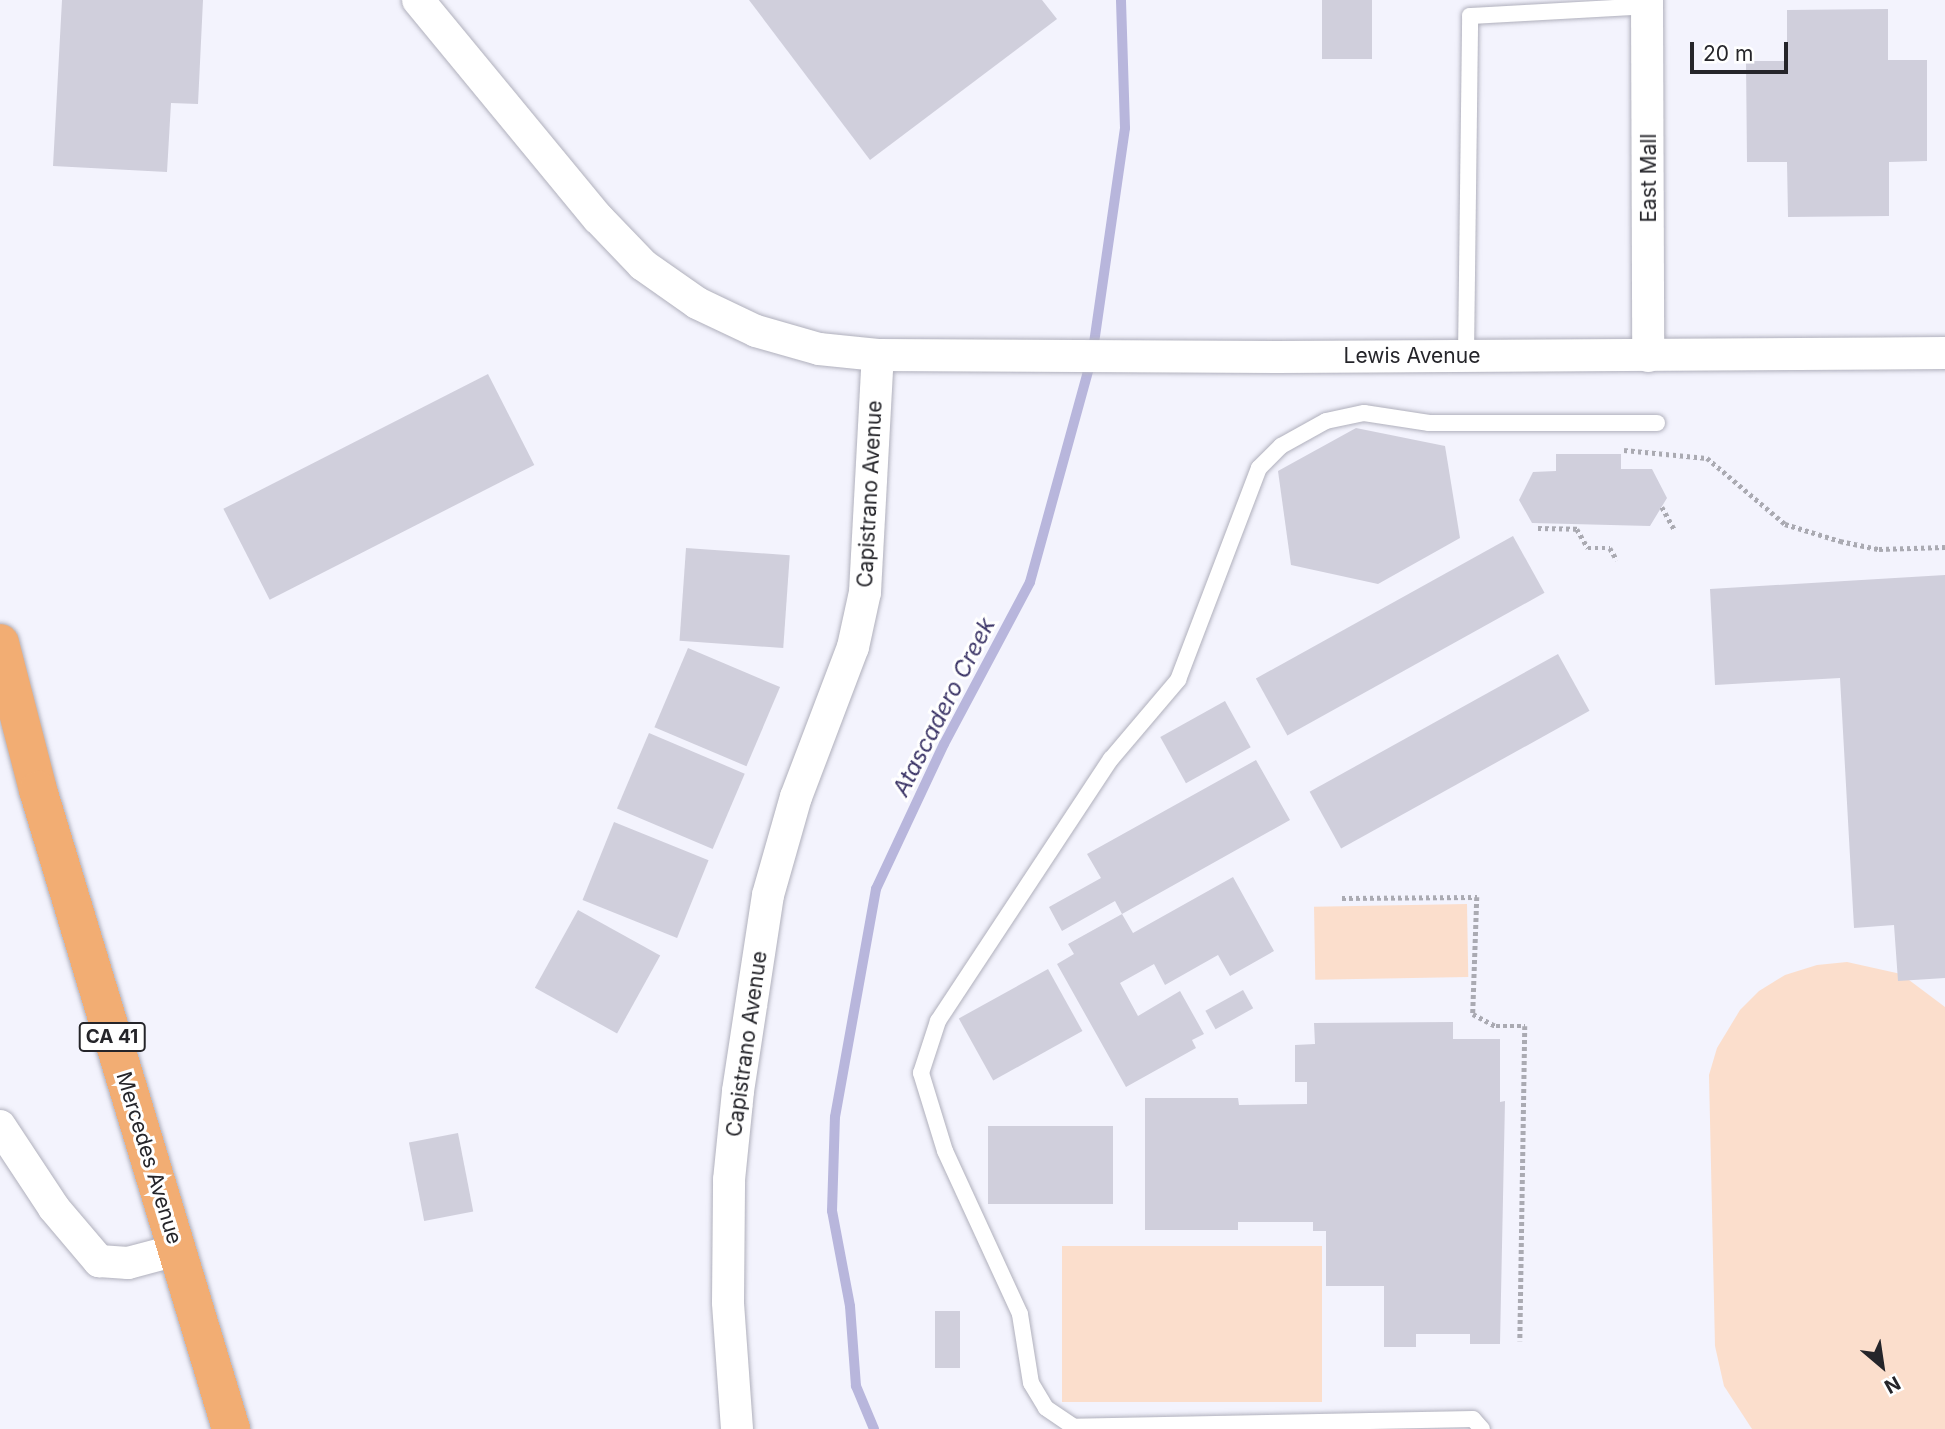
<!DOCTYPE html>
<style>
body{margin:0}
#map{position:relative;width:1945px;height:1429px;overflow:hidden;background:#f3f3fd;font-family:Inter,sans-serif}
div>[style]{position:absolute}
.green>*{inset:0;background:#fbdecc;transform-origin:0 0}
.stream>*{height:10px;margin:-5px;padding:0 5px;transform-origin:5px;border-radius:5px;background:#b8b6dc}
.building>*{inset:0;background:#d0cfdc;transform-origin:0 0}
.path>*{height:4.5px;margin-top:-2.25px;transform-origin:0;background:repeating-linear-gradient(90deg,#aaaab2 0 3.5px,transparent 0 7px)}
.roads{filter:drop-shadow(0 0 2px #b0b0bc) drop-shadow(0 0 2px #b0b0bc)}
.service>*{height:16px;margin:-8px;padding:0 8px;transform-origin:8px;border-radius:8px;background:#fff}
.minor>*{height:32px;margin:-16px;padding:0 16px;transform-origin:16px;border-radius:16px;background:#fff}
.primary>*{height:38px;margin:-19px;padding:0 19px;transform-origin:19px;border-radius:19px;background:#f2ad73}
span{translate:-50% -50%;white-space:nowrap;text-align:center;line-height:1.15;-webkit-text-stroke:6px #fff;paint-order:stroke}
.shield-label span{padding:2px 5px;background:#fff;border:2px solid;border-radius:5px;-webkit-text-stroke-width:0}
.shield-label{font-size:19px;color:#25252a;font-weight:700}
.street-label{font-size:21px;color:#25252a}
.water-label{font-size:23px;color:#3d3668;font-style:italic}
.north{position:absolute;left:1847px;top:1331px;width:70px;height:70px;-webkit-text-stroke:5px #fff;paint-order:stroke;rotate:151deg;font-size:19px;font-weight:700;line-height:28px;text-align:center;color:#25252a}
.north::after{content:'';display:block;margin:auto;width:24px;height:32px;background:#25252a;clip-path:polygon(50% 0,100% 100%,50% 72%,0 100%)}
.scale{position:absolute;left:1690px;top:42px;width:98px;height:32px;box-sizing:border-box;border:4px solid #25252a;border-top:0;padding-left:9px;font-size:21px;line-height:24px;white-space:nowrap;color:#25252a;-webkit-text-stroke:5px #fff;paint-order:stroke}
</style>
<div id="map">
<div class="green">
<i style="left:1467px;top:904px;width:73px;height:153px;rotate:89deg"></i>
<i style="clip-path:polygon(1847px 962px,1901px 974px,1945px 1007px,1945px 1429px,1752px 1429px,1724px 1386px,1715px 1346px,1709px 1075px,1717px 1048px,1740px 1010px,1759px 991px,1785px 975px,1817px 965px)"></i>
<i style="left:1322px;top:1246px;width:156px;height:260px;rotate:90deg"></i>
</div>
<div class="stream">
<i style="left:874px;top:1429px;width:47px;rotate:-112.7deg"></i>
<i style="left:856px;top:1386px;width:80px;rotate:-94.3deg"></i>
<i style="left:850px;top:1306px;width:97px;rotate:-100.7deg"></i>
<i style="left:832px;top:1211px;width:94px;rotate:-88.2deg"></i>
<i style="left:835px;top:1117px;width:232px;rotate:-79.8deg"></i>
<i style="left:876px;top:889px;width:160px;rotate:-64.9deg"></i>
<i style="left:944px;top:744px;width:183px;rotate:-62deg"></i>
<i style="left:1030px;top:582px;width:233px;rotate:-74.6deg"></i>
<i style="left:1092px;top:357px;width:231px;rotate:-81.8deg"></i>
<i style="left:1125px;top:128px;width:128px;rotate:-91.8deg"></i>
</div>
<div class="building">
<i style="clip-path:polygon(62px 0,203px 0,198px 104px,171px 103px,167px 172px,53px 166px)"></i>
<i style="clip-path:polygon(749px 0,1042px 0,1057px 19px,870px 160px)"></i>
<i style="left:1322px;top:0;width:50px;height:59px"></i>
<i style="clip-path:polygon(1888px 9px,1888px 60px,1927px 60px,1927px 161px,1889px 162px,1889px 216px,1788px 217px,1787px 162px,1747px 162px,1746px 61px,1787px 61px,1787px 10px)"></i>
<i style="left:488px;top:374px;width:102px;height:297px;rotate:63deg"></i>
<i style="clip-path:polygon(1356px 428px,1445px 446px,1460px 538px,1378px 584px,1291px 565px,1278px 471px)"></i>
<i style="clip-path:polygon(1556px 454px,1621px 454px,1621px 469px,1652px 469px,1667px 498px,1650px 526px,1532px 523px,1519px 500px,1533px 472px,1556px 471px)"></i>
<i style="left:1513px;top:536px;width:65px;height:294px;rotate:61deg"></i>
<i style="left:686px;top:548px;width:104px;height:93px;rotate:4deg"></i>
<i style="clip-path:polygon(1945px 575px,1945px 978px,1898px 981px,1894px 925px,1854px 928px,1840px 678px,1715px 685px,1710px 589px)"></i>
<i style="left:688px;top:648px;width:100px;height:86px;rotate:23deg"></i>
<i style="left:1558px;top:654px;width:65px;height:284px;rotate:61deg"></i>
<i style="left:1225px;top:701px;width:53px;height:74px;rotate:61deg"></i>
<i style="left:649px;top:733px;width:104px;height:82px;rotate:23deg"></i>
<i style="clip-path:polygon(1256px 760px,1290px 820px,1122px 914px,1115px 901px,1062px 931px,1049px 907px,1101px 878px,1087px 854px)"></i>
<i style="left:614px;top:822px;width:102px;height:84px;rotate:22deg"></i>
<i style="clip-path:polygon(1233px 877px,1274px 951px,1230px 976px,1218px 955px,1165px 985px,1154px 964px,1120px 983px,1138px 1016px,1180px 991px,1204px 1034px,1192px 1040px,1196px 1048px,1126px 1087px,1057px 964px,1074px 954px,1068px 944px,1122px 914px,1133px 933px)"></i>
<i style="left:578px;top:910px;width:94px;height:89px;rotate:29deg"></i>
<i style="left:1048px;top:969px;width:71px;height:102px;rotate:61deg"></i>
<i style="left:1243px;top:990px;width:21px;height:43px;rotate:61deg"></i>
<i style="clip-path:polygon(1453px 1022px,1453px 1039px,1500px 1039px,1500px 1102px,1505px 1101px,1500px 1344px,1470px 1344px,1470px 1334px,1416px 1334px,1416px 1347px,1384px 1347px,1384px 1286px,1326px 1286px,1326px 1231px,1313px 1231px,1313px 1222px,1238px 1222px,1238px 1230px,1145px 1230px,1145px 1098px,1238px 1098px,1239px 1105px,1307px 1104px,1307px 1082px,1295px 1082px,1295px 1045px,1315px 1044px,1314px 1023px)"></i>
<i style="left:1113px;top:1126px;width:78px;height:125px;rotate:90deg"></i>
<i style="left:458px;top:1133px;width:80px;height:50px;rotate:79deg"></i>
<i style="left:935px;top:1311px;width:25px;height:57px"></i>
</div>
<div class="path">
<i style="left:1624px;top:450px;width:83px;rotate:5.5deg"></i>
<i style="left:1707px;top:458px;width:102px;rotate:40.2deg"></i>
<i style="left:1785px;top:524px;width:58px;rotate:17.2deg"></i>
<i style="left:1840px;top:541px;width:40px;rotate:12deg"></i>
<i style="left:1879px;top:549px;width:66px;rotate:-1.7deg"></i>
<i style="left:1662px;top:507px;width:25px;rotate:61deg"></i>
<i style="left:1538px;top:528px;width:39px;rotate:1deg"></i>
<i style="left:1577px;top:529px;width:22px;rotate:60deg"></i>
<i style="left:1588px;top:548px;width:22px"></i>
<i style="left:1610px;top:548px;width:14px;rotate:60deg"></i>
<i style="left:1342px;top:898px;width:135px;rotate:-0.4deg"></i>
<i style="left:1477px;top:897px;width:117px;rotate:92deg"></i>
<i style="left:1473px;top:1014px;width:26px;rotate:28deg"></i>
<i style="left:1496px;top:1026px;width:29px"></i>
<i style="left:1525px;top:1026px;width:315px;rotate:90.9deg"></i>
</div>
<div class="roads">
<div class="service">
<i style="left:1466px;top:356px;width:340px;rotate:-89.3deg"></i>
<i style="left:1470px;top:16px;width:177px;rotate:-3.2deg"></i>
<i style="left:1482px;top:1429px;width:13px;rotate:-132deg"></i>
<i style="left:1473px;top:1419px;width:399px;rotate:178.9deg"></i>
<i style="left:1074px;top:1427px;width:34px;rotate:-146deg"></i>
<i style="left:1046px;top:1408px;width:29px;rotate:-121deg"></i>
<i style="left:1031px;top:1383px;width:70px;rotate:-99.1deg"></i>
<i style="left:1020px;top:1314px;width:179px;rotate:-114.7deg"></i>
<i style="left:945px;top:1151px;width:82px;rotate:-107.1deg"></i>
<i style="left:921px;top:1073px;width:55px;rotate:-71.9deg"></i>
<i style="left:938px;top:1021px;width:314px;rotate:-56.6deg"></i>
<i style="left:1111px;top:759px;width:104px;rotate:-49.7deg"></i>
<i style="left:1178px;top:680px;width:227px;rotate:-69.1deg"></i>
<i style="left:1259px;top:468px;width:31px;rotate:-45deg"></i>
<i style="left:1281px;top:446px;width:51px;rotate:-29.1deg"></i>
<i style="left:1326px;top:421px;width:39px;rotate:-12deg"></i>
<i style="left:1364px;top:413px;width:66px;rotate:8.7deg"></i>
<i style="left:1429px;top:423px;width:228px"></i>
</div>
<div class="minor">
<i style="left:418px;top:0;width:283px;rotate:50.5deg"></i>
<i style="left:598px;top:218px;width:65px;rotate:46.2deg"></i>
<i style="left:643px;top:265px;width:66px;rotate:35.1deg"></i>
<i style="left:697px;top:303px;width:65px;rotate:25.4deg"></i>
<i style="left:756px;top:331px;width:66px;rotate:15.9deg"></i>
<i style="left:819px;top:349px;width:59px;rotate:5.8deg"></i>
<i style="left:878px;top:355px;width:399px;rotate:0.3deg"></i>
<i style="left:1277px;top:357px;width:668px;rotate:-0.34deg"></i>
<i style="left:1647px;top:0;width:356px;rotate:89.8deg"></i>
<i style="left:0;top:1126px;width:98px;rotate:56.6deg"></i>
<i style="left:54px;top:1208px;width:70px;rotate:49.7deg"></i>
<i style="left:99px;top:1261px;width:29px;rotate:4deg"></i>
<i style="left:128px;top:1263px;width:51px;rotate:-14.9deg"></i>
<i style="left:737px;top:1429px;width:127px;rotate:-94.1deg"></i>
<i style="left:728px;top:1302px;width:122px;rotate:-89.5deg"></i>
<i style="left:729px;top:1180px;width:89px;rotate:-84.2deg"></i>
<i style="left:738px;top:1091px;width:198px;rotate:-81.3deg"></i>
<i style="left:768px;top:895px;width:102px;rotate:-74.1deg"></i>
<i style="left:796px;top:797px;width:160px;rotate:-69.2deg"></i>
<i style="left:853px;top:647px;width:56px;rotate:-77.7deg"></i>
<i style="left:865px;top:592px;width:237px;rotate:-86.9deg"></i>
</div>
<div class="primary">
<i style="left:0;top:643px;width:152px;rotate:75.5deg"></i>
<i style="left:38px;top:790px;width:668px;rotate:73.19deg"></i>
</div>
</div>
<div class="shield-label">
<span style="left:112px;top:1037px">CA 41</span>
</div>
<div class="street-label">
<span style="left:1649px;top:178px;rotate:-90deg">East Mall</span>
<span style="left:1412px;top:356px">Lewis Avenue</span>
<span style="left:870px;top:494px;rotate:-87deg">Capistrano Avenue</span>
<span style="left:747px;top:1044px;rotate:-82deg">Capistrano Avenue</span>
<span style="left:149px;top:1158px;rotate:73deg">Mercedes Avenue</span>
</div>
<div class="water-label">
<span style="left:944px;top:707px;rotate:-63deg">Atascadero Creek</span>
</div>
<div class="north">N</div>
<div class="scale">20 m</div>
</div>
